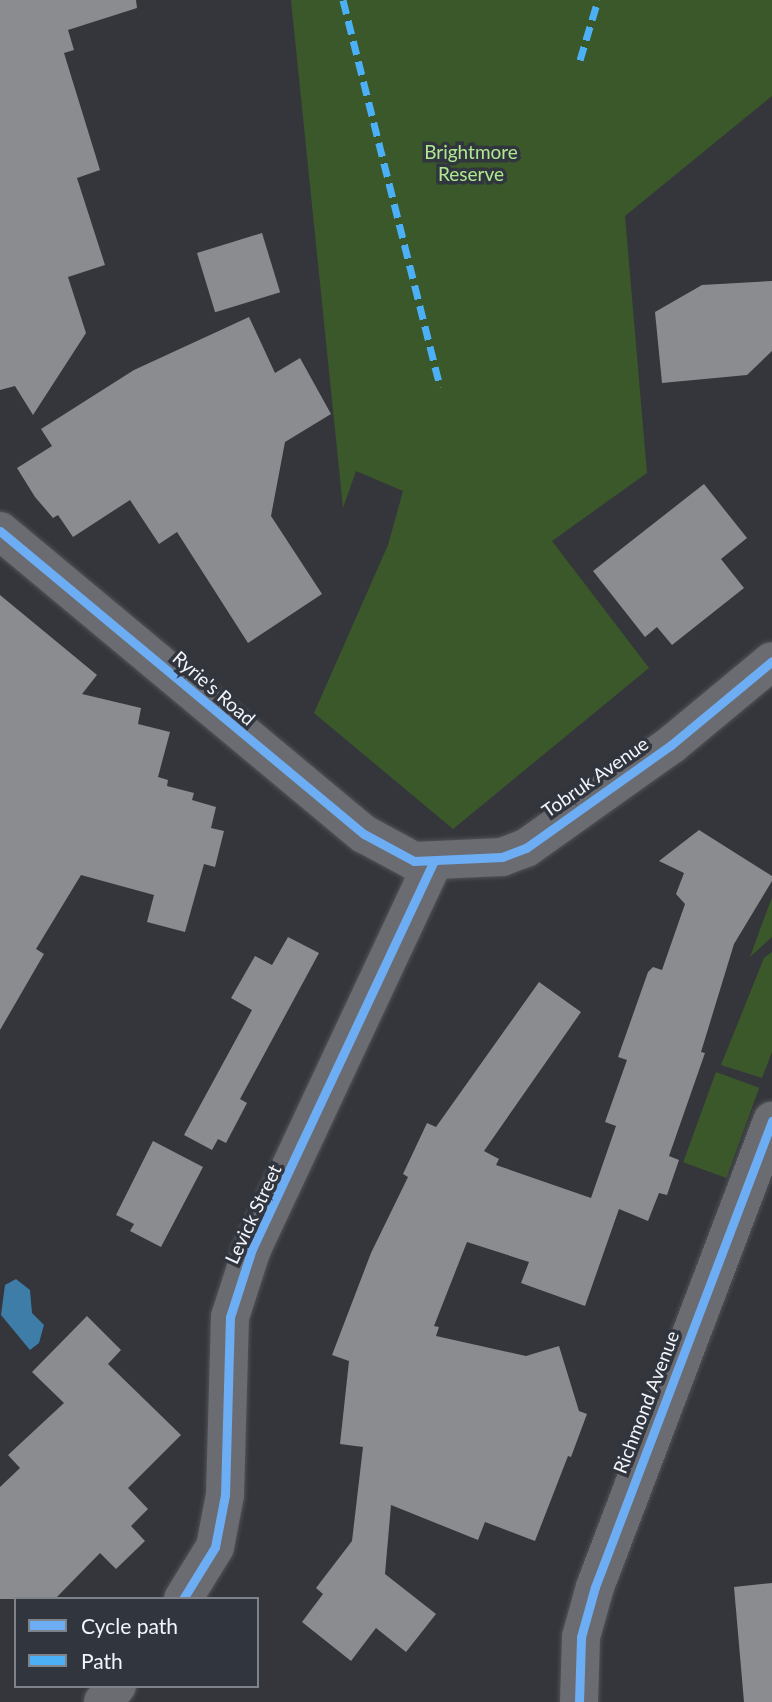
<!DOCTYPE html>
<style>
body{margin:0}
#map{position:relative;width:772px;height:1702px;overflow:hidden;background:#34363b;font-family:Lato,sans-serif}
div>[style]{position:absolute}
.green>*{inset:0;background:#3b582b;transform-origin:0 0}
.water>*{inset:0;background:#3e7da7}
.building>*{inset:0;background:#8a8c90;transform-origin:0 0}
.roads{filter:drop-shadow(0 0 2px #505256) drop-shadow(0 0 2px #505256)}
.street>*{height:38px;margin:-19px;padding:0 19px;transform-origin:19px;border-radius:19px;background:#6b6c71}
.quiet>*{height:7px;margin-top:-3.5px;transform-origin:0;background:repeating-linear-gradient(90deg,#4cb0f7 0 14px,transparent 0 21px)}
.cycleway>*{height:9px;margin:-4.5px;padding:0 4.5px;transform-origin:4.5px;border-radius:4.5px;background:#6dadf4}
span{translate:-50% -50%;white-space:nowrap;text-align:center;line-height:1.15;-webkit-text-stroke:7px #31353e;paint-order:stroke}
.park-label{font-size:19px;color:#afe890}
.street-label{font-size:19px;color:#f2f5fb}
.legend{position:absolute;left:14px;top:1597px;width:245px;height:91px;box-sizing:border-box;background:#31353e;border:2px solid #7e828a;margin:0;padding:9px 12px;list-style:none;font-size:21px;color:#f2f5fb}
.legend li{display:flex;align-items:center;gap:14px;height:35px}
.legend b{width:35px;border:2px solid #7e828a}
</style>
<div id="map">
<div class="green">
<i style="clip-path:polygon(291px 0,772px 0,772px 96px,625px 216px,647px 473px,552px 541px,649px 668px,453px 829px,314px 713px,388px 545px,403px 491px,356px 471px,343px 508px)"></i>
<i style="clip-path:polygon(772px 897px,772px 937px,750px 957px)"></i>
<i style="clip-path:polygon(772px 952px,772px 1052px,762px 1078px,721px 1065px,764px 958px)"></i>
<i style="left:716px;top:1072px;width:46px;height:96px;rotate:20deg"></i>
</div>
<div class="water">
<i style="clip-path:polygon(16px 1279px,30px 1290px,32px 1313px,44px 1325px,39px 1343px,30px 1350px,1px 1315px,5px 1285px)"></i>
</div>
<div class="building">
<i style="clip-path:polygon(0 0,136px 0,137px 8px,68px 30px,74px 50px,64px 53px,100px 170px,77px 178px,105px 265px,68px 277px,86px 333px,33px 415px,15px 386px,0 390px)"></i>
<i style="left:262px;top:233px;width:62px;height:68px;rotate:73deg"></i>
<i style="clip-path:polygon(772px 281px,772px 351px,747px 375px,662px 383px,655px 312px,702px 285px)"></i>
<i style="clip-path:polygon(249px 317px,275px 373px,300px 358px,331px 414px,285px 442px,271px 516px,322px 594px,248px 643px,177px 532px,159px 544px,130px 500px,73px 537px,58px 515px,53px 518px,35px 497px,17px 468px,52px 446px,41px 429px,134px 370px)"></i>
<i style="clip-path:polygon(704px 484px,747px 538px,721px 559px,744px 588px,672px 645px,657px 627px,645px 637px,593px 571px)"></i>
<i style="clip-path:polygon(0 595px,97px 675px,82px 694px,141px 708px,138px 724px,170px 732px,158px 777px,168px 780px,167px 786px,194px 793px,192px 800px,216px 807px,211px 828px,224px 831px,215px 867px,204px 864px,185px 932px,147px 922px,154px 895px,81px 875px,36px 949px,44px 954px,0 1030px)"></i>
<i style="clip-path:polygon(699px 830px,772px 876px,772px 881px,734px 944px,701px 1052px,705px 1053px,669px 1156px,679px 1160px,667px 1195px,659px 1193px,648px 1221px,619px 1209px,585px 1306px,521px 1283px,529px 1262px,467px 1242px,434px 1326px,439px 1327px,436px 1336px,526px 1356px,559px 1346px,579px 1411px,587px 1414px,571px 1457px,568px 1456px,535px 1541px,485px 1522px,478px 1540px,391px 1505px,385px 1574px,436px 1614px,406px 1652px,376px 1628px,351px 1661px,302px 1622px,323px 1594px,316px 1588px,352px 1541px,363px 1447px,340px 1444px,349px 1361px,332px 1355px,371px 1253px,408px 1177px,403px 1174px,427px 1123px,436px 1127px,539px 982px,581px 1012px,484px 1151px,499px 1159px,496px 1165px,591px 1198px,616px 1126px,605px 1122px,627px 1060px,618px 1057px,648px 972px,653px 967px,662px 970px,685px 904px,676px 894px,684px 873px,659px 861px)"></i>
<i style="clip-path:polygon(288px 937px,319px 953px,240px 1099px,247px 1103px,226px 1143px,218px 1139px,212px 1150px,184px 1135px,252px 1010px,231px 998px,255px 956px,272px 965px)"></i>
<i style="clip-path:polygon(153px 1141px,203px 1167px,161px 1247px,130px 1231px,134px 1224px,116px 1215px)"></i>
<i style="clip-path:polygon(87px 1316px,121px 1350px,108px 1364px,181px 1435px,128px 1488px,148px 1509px,131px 1526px,145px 1541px,116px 1569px,100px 1553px,55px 1599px,0 1599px,0 1487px,20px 1468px,8px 1455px,64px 1403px,32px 1372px)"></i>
<i style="clip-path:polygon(772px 1583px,772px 1702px,744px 1702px,734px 1587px)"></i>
</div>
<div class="roads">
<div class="street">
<i style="left:0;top:531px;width:474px;rotate:39.8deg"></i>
<i style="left:364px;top:834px;width:57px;rotate:28.4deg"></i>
<i style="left:414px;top:861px;width:88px;rotate:-2.6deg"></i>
<i style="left:502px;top:857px;width:26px;rotate:-21deg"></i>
<i style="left:526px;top:848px;width:178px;rotate:-35.4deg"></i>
<i style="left:671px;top:745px;width:131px;rotate:-39.7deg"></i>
<i style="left:183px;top:1599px;width:61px;rotate:-58.4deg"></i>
<i style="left:215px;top:1547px;width:53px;rotate:-79.1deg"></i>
<i style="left:225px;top:1495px;width:178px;rotate:-88.4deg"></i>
<i style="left:230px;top:1317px;width:71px;rotate:-72.1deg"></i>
<i style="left:252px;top:1249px;width:427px;rotate:-64.9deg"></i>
<i style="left:103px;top:1702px;width:21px;rotate:-49deg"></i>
<i style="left:579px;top:1702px;width:65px;rotate:-88.2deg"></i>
<i style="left:581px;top:1637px;width:52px;rotate:-74.4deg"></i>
<i style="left:595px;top:1587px;width:499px;rotate:-69.2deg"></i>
</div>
</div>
<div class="quiet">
<i style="left:343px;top:0;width:399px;rotate:75.9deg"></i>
<i style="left:580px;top:60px;width:63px;rotate:-73.3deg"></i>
</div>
<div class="cycleway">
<i style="left:0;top:531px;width:474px;rotate:39.8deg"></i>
<i style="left:364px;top:834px;width:57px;rotate:28.4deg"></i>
<i style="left:414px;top:861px;width:88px;rotate:-2.6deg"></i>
<i style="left:502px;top:857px;width:26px;rotate:-21deg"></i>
<i style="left:526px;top:848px;width:178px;rotate:-35.4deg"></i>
<i style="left:671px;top:745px;width:131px;rotate:-39.7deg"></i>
<i style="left:183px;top:1599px;width:61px;rotate:-58.4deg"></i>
<i style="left:215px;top:1547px;width:53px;rotate:-79.1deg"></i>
<i style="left:225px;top:1495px;width:178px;rotate:-88.4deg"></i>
<i style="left:230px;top:1317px;width:71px;rotate:-72.1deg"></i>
<i style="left:252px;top:1249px;width:427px;rotate:-64.9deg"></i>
<i style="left:579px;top:1702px;width:65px;rotate:-88.2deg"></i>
<i style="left:581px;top:1637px;width:52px;rotate:-74.4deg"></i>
<i style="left:595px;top:1587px;width:499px;rotate:-69.2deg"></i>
</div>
<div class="park-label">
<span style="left:471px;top:163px">Brightmore<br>Reserve</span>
</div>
<div class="street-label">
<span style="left:214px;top:688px;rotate:41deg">Ryrie's Road</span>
<span style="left:595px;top:777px;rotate:-35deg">Tobruk Avenue</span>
<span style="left:253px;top:1214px;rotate:-65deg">Levick Street</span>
<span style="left:646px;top:1402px;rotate:-69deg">Richmond Avenue</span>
</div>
<ul class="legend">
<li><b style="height:9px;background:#6dadf4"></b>Cycle path</li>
<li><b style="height:9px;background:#4cb0f7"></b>Path</li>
</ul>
</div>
